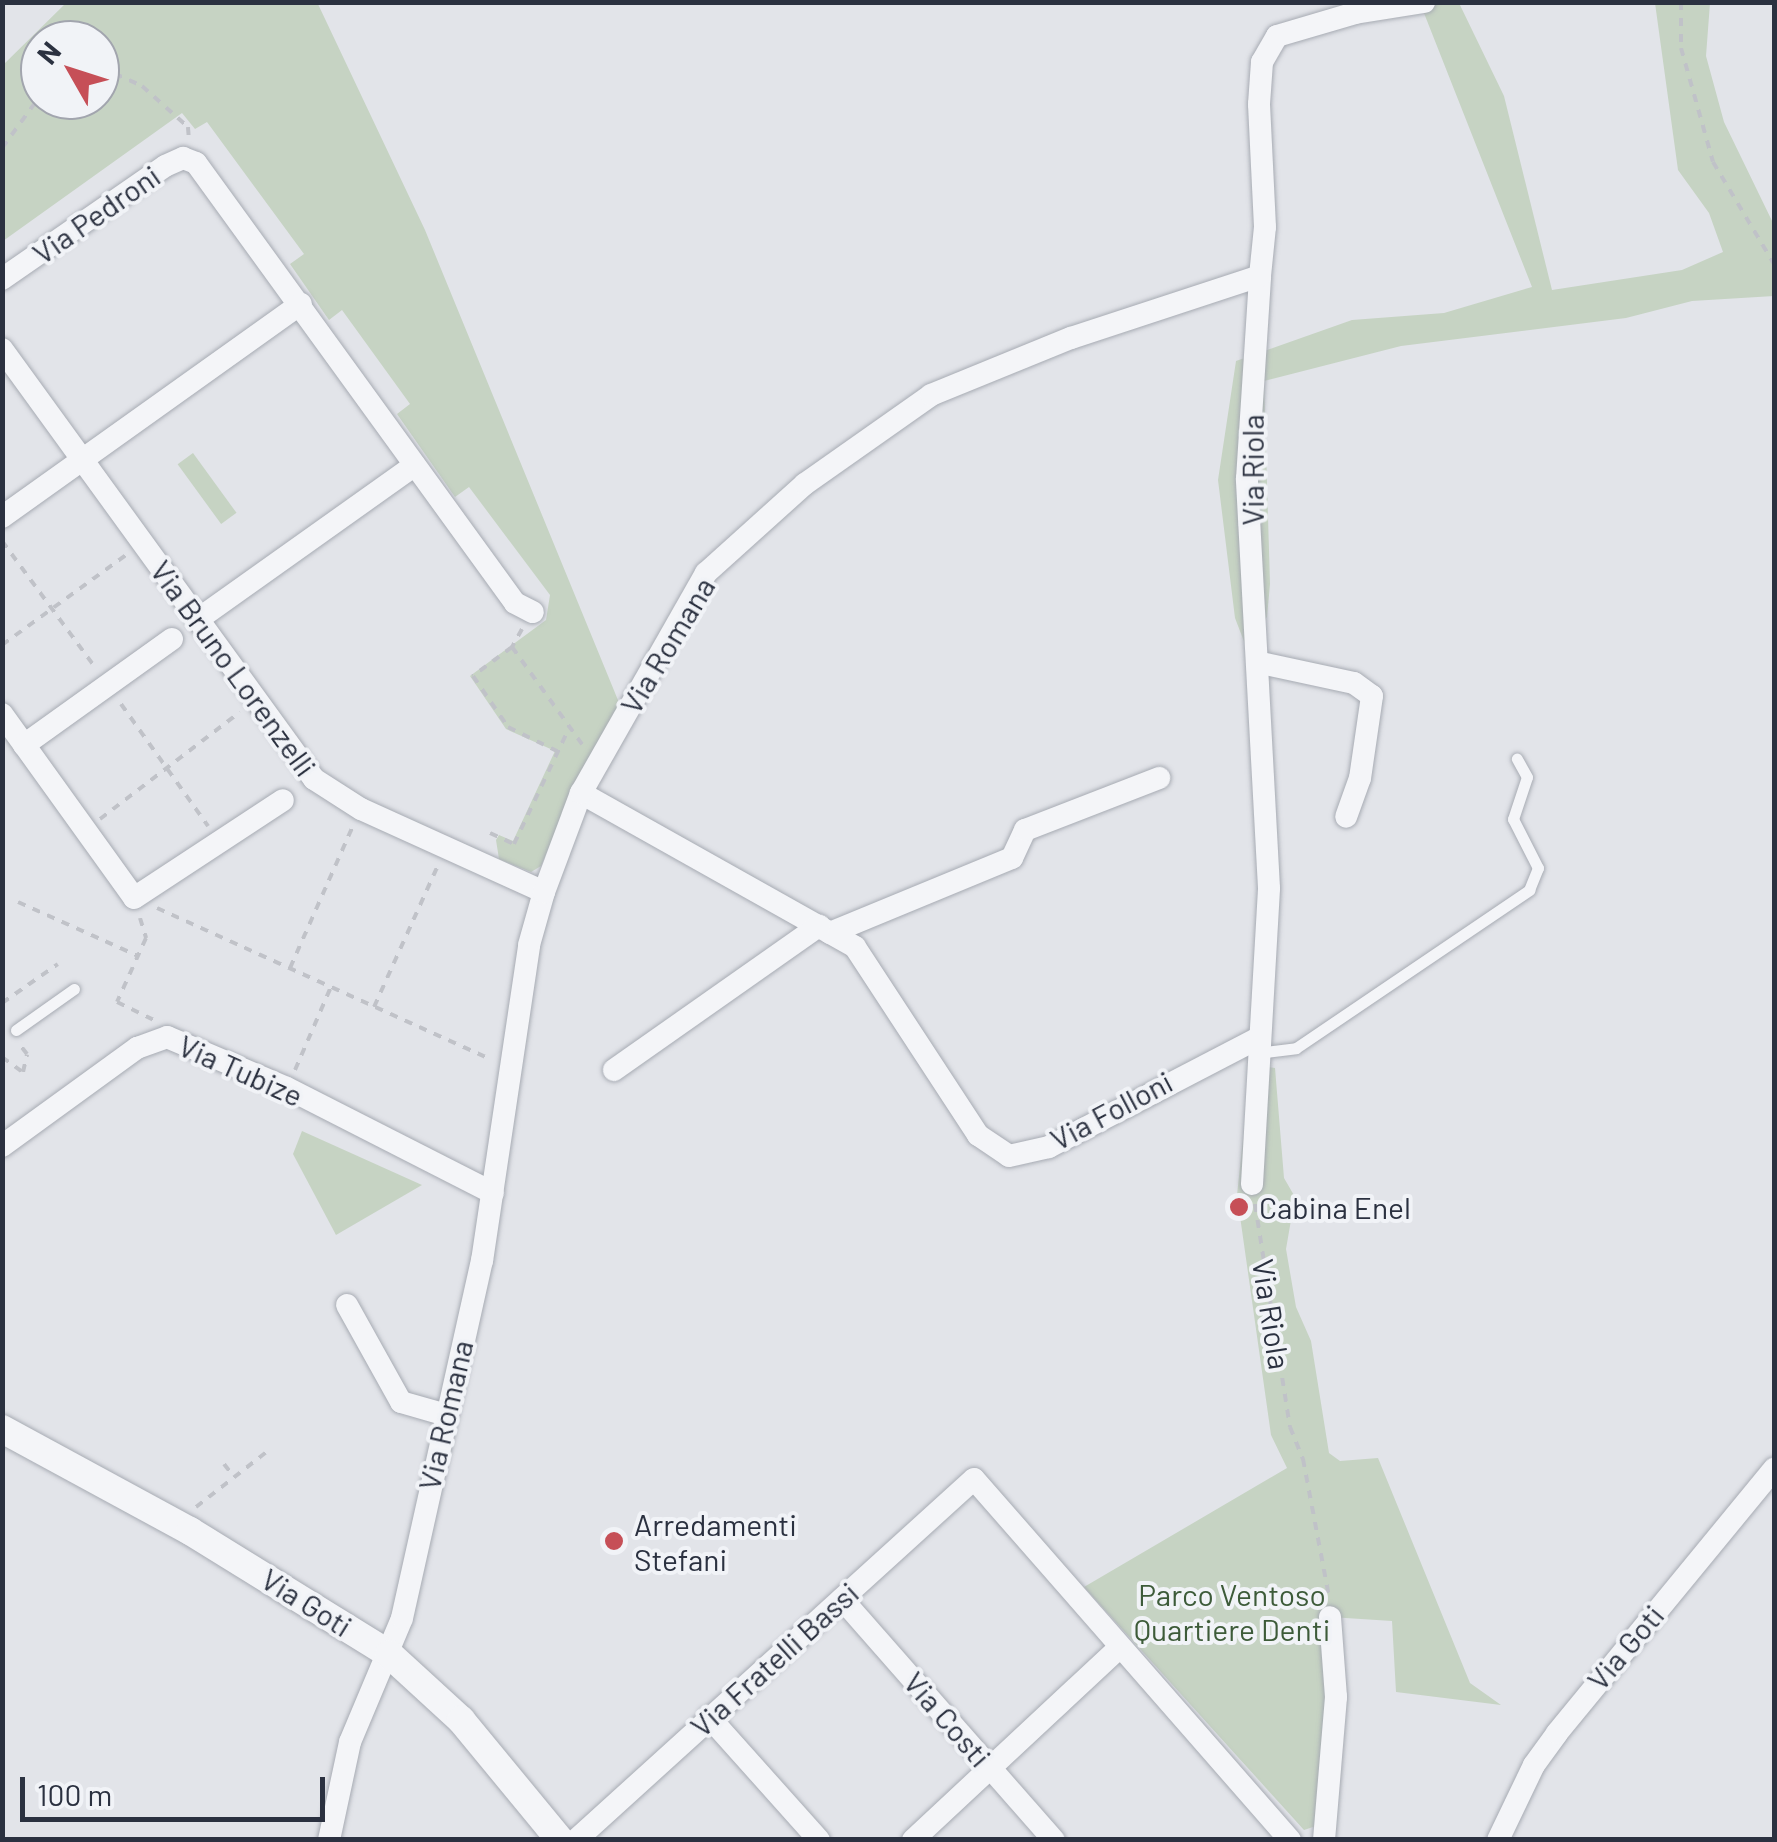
<!DOCTYPE html>
<style>
body{margin:0}
#map{position:relative;width:1777px;height:1842px;overflow:hidden;background:#e2e4e9;font-family:Barlow,sans-serif}
div>[style]{position:absolute}
.green>*{inset:0;background:#c6d3c3;transform-origin:0 0}
.path>*{height:4px;margin-top:-2px;transform-origin:0;background:repeating-linear-gradient(90deg,#c0c2c8 0 8px,transparent 0 16px)}
.roads{filter:drop-shadow(0 0 2px #a7abb3) drop-shadow(0 0 2px #a7abb3)}
.service>*{height:11px;margin:-5.5px;padding:0 5.5px;transform-origin:5.5px;border-radius:5.5px;background:#f4f5f8}
.minor>*{height:22px;margin:-11px;padding:0 11px;transform-origin:11px;border-radius:11px;background:#f4f5f8}
.tertiary>*{height:28px;margin:-14px;padding:0 14px;transform-origin:14px;border-radius:14px;background:#f4f5f8}
.dots>*{width:28px;height:28px;translate:-50% -50%;box-sizing:border-box;border:5px solid #f1f3f7;border-radius:50%}
span{translate:-50% -50%;white-space:nowrap;text-align:center;line-height:1.15;-webkit-text-stroke:8px #f1f3f7;paint-order:stroke}
.street-label{font-size:30px;color:#2b3140}
.poi-label{font-size:30px;color:#2b3140}
.left{translate:0 -50%;text-align:left}
.park-label{font-size:30px;color:#3d5b39}
.frame{position:absolute;inset:0;border:5px solid #2b3140;pointer-events:none}
.north{position:absolute;left:20px;top:20px;width:100px;height:100px;box-sizing:border-box;background:#f1f3f7;border:2px solid #a2a5ae;border-radius:50%;rotate:309deg;font-size:28px;font-weight:700;line-height:40px;text-align:center;color:#2b3140}
.north::after{content:'';display:block;margin:auto;width:35px;height:45px;background:#c64f57;clip-path:polygon(50% 0,100% 100%,50% 72%,0 100%)}
.scale{position:absolute;left:20px;top:1777px;width:305px;height:45px;box-sizing:border-box;border:5px solid #2b3140;border-top:0;padding-left:12px;font-size:30px;line-height:35px;white-space:nowrap;color:#2b3140;-webkit-text-stroke:8px #f1f3f7;paint-order:stroke}
</style>
<div id="map">
<div class="green">
<i style="clip-path:polygon(evenodd,317px 2px,425px 230px,620px 705px,582px 769px,541px 866px,531px 872px,499px 859px,496px 840px,499px 835px,513px 841px,555px 751px,506px 729px,470px 676px,546px 620px,550px 595px,469px 487px,455px 497px,397px 414px,410px 404px,342px 310px,329px 320px,290px 264px,304px 254px,207px 122px,195px 129px,182px 113px,3px 241px,2px 66px,66px 3px,317px 2px,40px 40px,100px 40px,100px 100px,40px 100px,40px 40px)"></i>
<i style="clip-path:polygon(1420px 3px,1459px 3px,1504px 96px,1552px 290px,1682px 270px,1723px 252px,1709px 213px,1678px 170px,1655px 3px,1710px 3px,1706px 56px,1724px 122px,1774px 225px,1774px 296px,1692px 301px,1626px 318px,1401px 346px,1264px 381px,1270px 584px,1267px 617px,1245px 644px,1235px 618px,1218px 480px,1236px 361px,1352px 320px,1444px 313px,1532px 287px)"></i>
<i style="left:193px;top:453px;width:74px;height:19px;rotate:54deg"></i>
<i style="clip-path:polygon(1251px 1064px,1275px 1068px,1284px 1178px,1295px 1197px,1286px 1249px,1296px 1307px,1311px 1341px,1329px 1453px,1340px 1461px,1378px 1458px,1470px 1683px,1501px 1705px,1396px 1692px,1392px 1621px,1330px 1617px,1325px 1823px,1304px 1830px,1084px 1587px,1287px 1468px,1271px 1435px,1237px 1195px)"></i>
<i style="clip-path:polygon(302px 1131px,422px 1185px,336px 1235px,293px 1154px)"></i>
</div>
<div class="path">
<i style="left:1681px;top:2px;width:46px;rotate:90deg"></i>
<i style="left:1681px;top:48px;width:118px;rotate:74.3deg"></i>
<i style="left:1713px;top:162px;width:119px;rotate:59.1deg"></i>
<i style="left:100px;top:67px;width:46px;rotate:24.3deg"></i>
<i style="left:142px;top:86px;width:62px;rotate:41.7deg"></i>
<i style="left:188px;top:127px;width:13px;rotate:86deg"></i>
<i style="left:2px;top:148px;width:64px;rotate:-53.8deg"></i>
<i style="left:2px;top:541px;width:157px;rotate:53.6deg"></i>
<i style="left:522px;top:629px;width:21px;rotate:119deg"></i>
<i style="left:512px;top:647px;width:120px;rotate:54.2deg"></i>
<i style="left:2px;top:645px;width:153px;rotate:-36deg"></i>
<i style="left:512px;top:647px;width:49px;rotate:143.4deg"></i>
<i style="left:473px;top:676px;width:62px;rotate:55.5deg"></i>
<i style="left:508px;top:727px;width:55px;rotate:26.1deg"></i>
<i style="left:121px;top:704px;width:150px;rotate:54.5deg"></i>
<i style="left:100px;top:819px;width:176px;rotate:-37.4deg"></i>
<i style="left:490px;top:833px;width:26px;rotate:25deg"></i>
<i style="left:514px;top:844px;width:128px;rotate:-64.6deg"></i>
<i style="left:18px;top:902px;width:132px;rotate:24.2deg"></i>
<i style="left:157px;top:908px;width:366px;rotate:24.4deg"></i>
<i style="left:140px;top:918px;width:21px;rotate:73deg"></i>
<i style="left:146px;top:938px;width:70px;rotate:114.4deg"></i>
<i style="left:117px;top:1002px;width:43px;rotate:26deg"></i>
<i style="left:290px;top:968px;width:155px;rotate:-66.1deg"></i>
<i style="left:2px;top:1003px;width:68px;rotate:-34.9deg"></i>
<i style="left:374px;top:1007px;width:156px;rotate:-65.7deg"></i>
<i style="left:2px;top:1057px;width:26px;rotate:36deg"></i>
<i style="left:23px;top:1072px;width:18px;rotate:-77deg"></i>
<i style="left:27px;top:1054px;width:11px;rotate:-128deg"></i>
<i style="left:295px;top:1070px;width:90px;rotate:-66.6deg"></i>
<i style="left:1255px;top:1204px;width:226px;rotate:81.1deg"></i>
<i style="left:1290px;top:1427px;width:35px;rotate:68deg"></i>
<i style="left:1303px;top:1459px;width:140px;rotate:79.3deg"></i>
<i style="left:224px;top:1464px;width:16px;rotate:52deg"></i>
<i style="left:196px;top:1507px;width:93px;rotate:-38deg"></i>
</div>
<div class="roads">
<div class="service">
<i style="left:16px;top:1030px;width:71px;rotate:-35.3deg"></i>
<i style="left:1257px;top:1053px;width:39px;rotate:-7deg"></i>
<i style="left:1296px;top:1048px;width:282px;rotate:-34.1deg"></i>
<i style="left:1529px;top:890px;width:24px;rotate:-68deg"></i>
<i style="left:1538px;top:868px;width:55px;rotate:-117deg"></i>
<i style="left:1513px;top:819px;width:44px;rotate:-71.6deg"></i>
<i style="left:1527px;top:777px;width:21px;rotate:-119deg"></i>
</div>
<div class="minor">
<i style="left:2px;top:279px;width:198px;rotate:-34.7deg"></i>
<i style="left:165px;top:166px;width:20px;rotate:-24deg"></i>
<i style="left:183px;top:158px;width:14px;rotate:21deg"></i>
<i style="left:196px;top:163px;width:543px;rotate:54.06deg"></i>
<i style="left:515px;top:603px;width:20px;rotate:27deg"></i>
<i style="left:2px;top:349px;width:531px;rotate:54.04deg"></i>
<i style="left:314px;top:779px;width:56px;rotate:32.6deg"></i>
<i style="left:361px;top:809px;width:201px;rotate:24.4deg"></i>
<i style="left:2px;top:517px;width:367px;rotate:-35.5deg"></i>
<i style="left:197px;top:620px;width:267px;rotate:-35.4deg"></i>
<i style="left:1261px;top:663px;width:95px;rotate:12.1deg"></i>
<i style="left:1354px;top:683px;width:22px;rotate:36deg"></i>
<i style="left:1372px;top:696px;width:83px;rotate:98.3deg"></i>
<i style="left:1360px;top:778px;width:41px;rotate:109.7deg"></i>
<i style="left:2px;top:714px;width:226px;rotate:54.3deg"></i>
<i style="left:134px;top:898px;width:178px;rotate:-33.3deg"></i>
<i style="left:24px;top:745px;width:182px;rotate:-35.6deg"></i>
<i style="left:581px;top:793px;width:314px;rotate:29.3deg"></i>
<i style="left:855px;top:947px;width:225px;rotate:56.8deg"></i>
<i style="left:978px;top:1135px;width:37px;rotate:34deg"></i>
<i style="left:1009px;top:1156px;width:41px;rotate:-12.7deg"></i>
<i style="left:1049px;top:1147px;width:236px;rotate:-27.5deg"></i>
<i style="left:830px;top:933px;width:197px;rotate:-22.4deg"></i>
<i style="left:1012px;top:858px;width:31px;rotate:-65deg"></i>
<i style="left:1025px;top:830px;width:144px;rotate:-21.2deg"></i>
<i style="left:614px;top:1070px;width:251px;rotate:-35.1deg"></i>
<i style="left:2px;top:1146px;width:167px;rotate:-36deg"></i>
<i style="left:137px;top:1048px;width:32px;rotate:-20deg"></i>
<i style="left:167px;top:1037px;width:130px;rotate:23deg"></i>
<i style="left:287px;top:1088px;width:231px;rotate:27deg"></i>
<i style="left:1252px;top:1184px;width:296px;rotate:-86.7deg"></i>
<i style="left:1269px;top:888px;width:410px;rotate:-93.1deg"></i>
<i style="left:1247px;top:479px;width:203px;rotate:-86.3deg"></i>
<i style="left:347px;top:1305px;width:111px;rotate:60.9deg"></i>
<i style="left:401px;top:1402px;width:44px;rotate:15.9deg"></i>
<i style="left:842px;top:1599px;width:321px;rotate:48.7deg"></i>
<i style="left:709px;top:1717px;width:165px;rotate:48.2deg"></i>
<i style="left:329px;top:1840px;width:100px;rotate:-77.9deg"></i>
<i style="left:350px;top:1742px;width:134px;rotate:-67.2deg"></i>
<i style="left:402px;top:1618px;width:366px;rotate:-77.4deg"></i>
<i style="left:482px;top:1261px;width:319px;rotate:-81.5deg"></i>
<i style="left:529px;top:945px;width:55px;rotate:-74.2deg"></i>
<i style="left:544px;top:892px;width:106px;rotate:-69.5deg"></i>
<i style="left:581px;top:793px;width:253px;rotate:-60.4deg"></i>
<i style="left:706px;top:573px;width:133px;rotate:-42deg"></i>
<i style="left:805px;top:484px;width:154px;rotate:-35.2deg"></i>
<i style="left:931px;top:395px;width:151px;rotate:-22.2deg"></i>
<i style="left:1071px;top:338px;width:199px;rotate:-18.2deg"></i>
<i style="left:1260px;top:276px;width:49px;rotate:-84.2deg"></i>
<i style="left:1265px;top:227px;width:123px;rotate:-92.8deg"></i>
<i style="left:1259px;top:104px;width:42px;rotate:-85.9deg"></i>
<i style="left:1262px;top:62px;width:30px;rotate:-60deg"></i>
<i style="left:1277px;top:36px;width:81px;rotate:-16.4deg"></i>
<i style="left:1355px;top:13px;width:70px;rotate:-9.1deg"></i>
<i style="left:576px;top:1840px;width:537px;rotate:-42.21deg"></i>
<i style="left:974px;top:1479px;width:480px;rotate:48.8deg"></i>
<i style="left:913px;top:1840px;width:282px;rotate:-43deg"></i>
<i style="left:1324px;top:1840px;width:144px;rotate:-85.2deg"></i>
<i style="left:1336px;top:1697px;width:80px;rotate:-94.3deg"></i>
<i style="left:1498px;top:1840px;width:83px;rotate:-64.4deg"></i>
<i style="left:1534px;top:1765px;width:39px;rotate:-54deg"></i>
<i style="left:1557px;top:1733px;width:342px;rotate:-50.6deg"></i>
</div>
<div class="tertiary">
<i style="left:2px;top:1429px;width:214px;rotate:28.5deg"></i>
<i style="left:190px;top:1531px;width:234px;rotate:31.7deg"></i>
<i style="left:389px;top:1654px;width:98px;rotate:42.5deg"></i>
<i style="left:461px;top:1720px;width:156px;rotate:50.5deg"></i>
</div>
</div>
<div class="dots">
<i style="left:1239px;top:1207px;background:#c64f57"></i>
<i style="left:614px;top:1541px;background:#c64f57"></i>
</div>
<div class="street-label">
<span style="left:96px;top:214px;rotate:-35deg">Via Pedroni</span>
<span style="left:1252px;top:470px;rotate:-90deg">Via Riola</span>
<span style="left:667px;top:645px;rotate:-59deg">Via Romana</span>
<span style="left:234px;top:668px;rotate:54deg">Via Bruno Lorenzelli</span>
<span style="left:241px;top:1070px;rotate:24deg">Via Tubize</span>
<span style="left:1111px;top:1110px;rotate:-28deg">Via Folloni</span>
<span style="left:1272px;top:1314px;rotate:81deg">Via Riola</span>
<span style="left:445px;top:1415px;rotate:-77deg">Via Romana</span>
<span style="left:307px;top:1602px;rotate:32deg">Via Goti</span>
<span style="left:1625px;top:1647px;rotate:-50deg">Via Goti</span>
<span style="left:774px;top:1659px;rotate:-42deg">Via Fratelli Bassi</span>
<span style="left:948px;top:1719px;rotate:49deg">Via Costi</span>
</div>
<div class="poi-label">
<span class="left" style="left:1259px;top:1207px">Cabina Enel</span>
<span class="left" style="left:634px;top:1541px">Arredamenti<br>Stefani</span>
</div>
<div class="park-label">
<span style="left:1232px;top:1611px">Parco Ventoso<br>Quartiere Denti</span>
</div>
<div class="frame"></div>
<div class="north">N</div>
<div class="scale">100 m</div>
</div>
